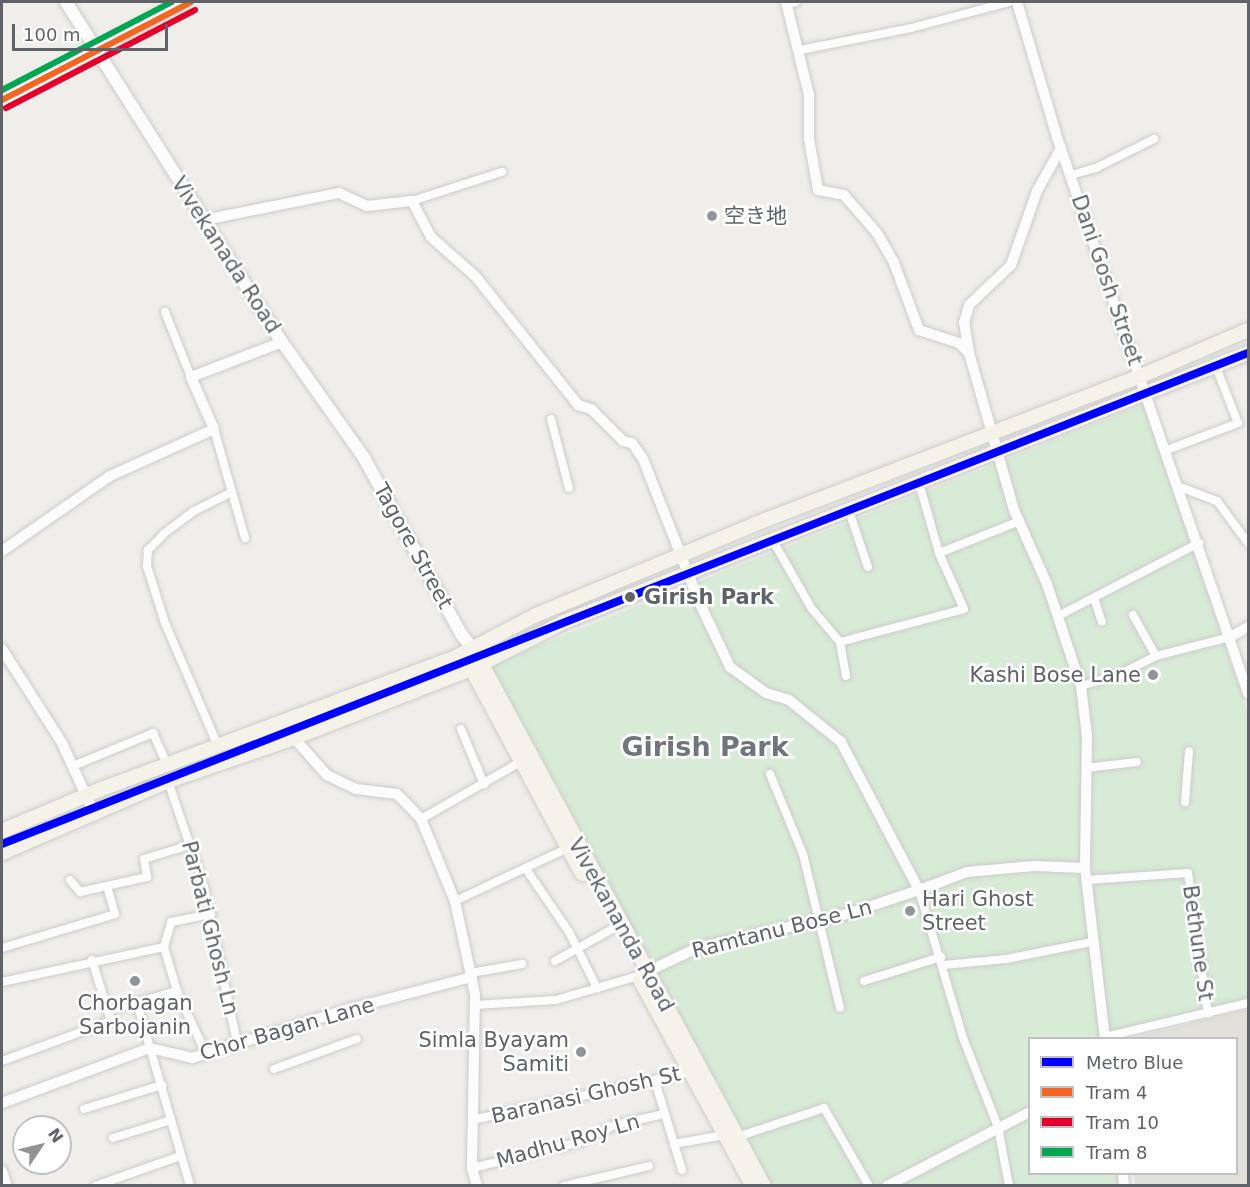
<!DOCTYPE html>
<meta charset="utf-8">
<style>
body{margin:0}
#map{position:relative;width:1250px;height:1187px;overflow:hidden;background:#efeeea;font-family:"DejaVu Sans","Noto Sans SC","Noto Sans JP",sans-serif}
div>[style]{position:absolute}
.education>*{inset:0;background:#e2e0da}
.green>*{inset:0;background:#d8ebd6}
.roads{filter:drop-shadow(0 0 2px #cbcccc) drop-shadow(0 0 2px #cbcccc)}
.minor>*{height:8px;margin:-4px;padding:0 4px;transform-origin:4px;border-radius:4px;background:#fdfcfc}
.tertiary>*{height:10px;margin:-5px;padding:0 5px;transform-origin:5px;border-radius:5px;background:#fdfcfc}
.secondary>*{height:12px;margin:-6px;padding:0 6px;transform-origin:6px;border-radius:6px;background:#fdfcfc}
.primary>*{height:14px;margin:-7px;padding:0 7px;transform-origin:7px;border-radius:7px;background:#f4f2e9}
.tram-1>*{height:6px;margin:-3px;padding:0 3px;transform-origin:3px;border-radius:3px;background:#f26522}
.tram-2>*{height:6px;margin:-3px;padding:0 3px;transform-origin:3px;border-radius:3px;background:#e4002b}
.tram-3>*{height:6px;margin:-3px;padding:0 3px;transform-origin:3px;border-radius:3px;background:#00a651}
.metro-1>*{height:8px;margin:-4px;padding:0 4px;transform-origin:4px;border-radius:4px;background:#00f}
.dots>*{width:16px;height:16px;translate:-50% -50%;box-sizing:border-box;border:3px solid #fff;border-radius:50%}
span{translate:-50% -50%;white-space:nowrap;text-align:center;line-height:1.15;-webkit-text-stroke:5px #fff;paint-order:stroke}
.poi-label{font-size:21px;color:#5f6368}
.left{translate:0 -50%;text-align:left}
.right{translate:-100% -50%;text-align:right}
.street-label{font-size:21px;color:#5f6368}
.stop-label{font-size:21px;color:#5f6368;font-weight:700}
.district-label{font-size:27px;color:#70757a;font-weight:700}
.frame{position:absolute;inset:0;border:3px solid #5f6368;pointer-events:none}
.legend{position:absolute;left:1028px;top:1037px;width:210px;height:138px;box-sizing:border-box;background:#fff;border:2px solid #bfc1c3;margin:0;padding:8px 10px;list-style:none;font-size:18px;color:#5f6368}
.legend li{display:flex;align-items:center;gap:12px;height:30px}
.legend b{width:30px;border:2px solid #bfc1c3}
.north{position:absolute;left:12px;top:1115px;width:60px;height:60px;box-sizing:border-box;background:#fff;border:2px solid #bfc1c3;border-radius:50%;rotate:55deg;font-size:16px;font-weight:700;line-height:24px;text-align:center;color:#5f6368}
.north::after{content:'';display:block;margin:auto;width:21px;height:27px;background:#919496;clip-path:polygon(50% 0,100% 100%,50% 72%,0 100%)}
.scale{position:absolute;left:12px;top:24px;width:156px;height:27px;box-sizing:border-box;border:3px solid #5f6368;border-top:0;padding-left:8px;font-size:18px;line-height:21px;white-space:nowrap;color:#5f6368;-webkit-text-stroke:4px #fff;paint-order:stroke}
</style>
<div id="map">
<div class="education">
<i style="clip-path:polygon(1248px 1009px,1248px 1185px,1135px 1185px,1134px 1174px,1236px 1174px,1236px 1038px,1132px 1038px)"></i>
</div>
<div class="green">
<i style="clip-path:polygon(1145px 404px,1248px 713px,1248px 998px,1103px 1038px,1030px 1038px,1030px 1174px,1120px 1174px,1121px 1185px,762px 1185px,489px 665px)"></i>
</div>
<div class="roads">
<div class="minor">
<i style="left:786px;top:4px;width:10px;rotate:-11deg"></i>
<i style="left:800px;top:50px;width:113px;rotate:-11.2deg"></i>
<i style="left:911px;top:28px;width:101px;rotate:-14.9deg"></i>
<i style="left:1071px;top:175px;width:26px;rotate:-16deg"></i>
<i style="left:1096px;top:168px;width:65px;rotate:-26.6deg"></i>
<i style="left:412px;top:201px;width:95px;rotate:-17.9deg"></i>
<i style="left:165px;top:312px;width:70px;rotate:68.2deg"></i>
<i style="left:551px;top:419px;width:71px;rotate:75.4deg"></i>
<i style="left:214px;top:429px;width:66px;rotate:74.1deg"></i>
<i style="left:232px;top:492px;width:42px;rotate:153.4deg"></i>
<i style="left:194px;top:511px;width:38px;rotate:143deg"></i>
<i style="left:164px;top:534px;width:23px;rotate:135deg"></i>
<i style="left:148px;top:550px;width:16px;rotate:94deg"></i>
<i style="left:147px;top:566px;width:60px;rotate:72.5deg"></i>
<i style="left:165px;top:623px;width:134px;rotate:66.7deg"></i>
<i style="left:1167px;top:450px;width:76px;rotate:-20.8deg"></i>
<i style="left:1238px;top:423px;width:60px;rotate:-111.4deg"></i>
<i style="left:1180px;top:487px;width:40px;rotate:21deg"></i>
<i style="left:1217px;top:501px;width:52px;rotate:53.6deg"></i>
<i style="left:232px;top:492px;width:48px;rotate:74.2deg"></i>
<i style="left:849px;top:511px;width:59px;rotate:71.3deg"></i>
<i style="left:773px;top:541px;width:78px;rotate:60.2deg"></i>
<i style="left:812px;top:609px;width:43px;rotate:49.7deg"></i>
<i style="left:939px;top:553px;width:87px;rotate:-21.6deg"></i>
<i style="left:1094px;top:598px;width:25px;rotate:72deg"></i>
<i style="left:1133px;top:615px;width:47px;rotate:60.7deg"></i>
<i style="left:1058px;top:616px;width:159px;rotate:-27.4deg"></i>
<i style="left:846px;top:676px;width:35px;rotate:-100deg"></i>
<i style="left:840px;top:642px;width:128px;rotate:-14.9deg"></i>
<i style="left:964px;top:609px;width:61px;rotate:-114.1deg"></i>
<i style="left:939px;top:553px;width:73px;rotate:-105.9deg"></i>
<i style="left:1081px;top:686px;width:41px;rotate:-17.1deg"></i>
<i style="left:1120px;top:674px;width:40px;rotate:-26.6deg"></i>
<i style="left:1156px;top:656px;width:76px;rotate:-14.4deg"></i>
<i style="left:461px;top:729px;width:60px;rotate:67.3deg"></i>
<i style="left:73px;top:766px;width:87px;rotate:-22.4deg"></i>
<i style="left:153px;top:733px;width:35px;rotate:66deg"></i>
<i style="left:1086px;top:768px;width:51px;rotate:-6.7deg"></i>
<i style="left:770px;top:774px;width:87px;rotate:67.6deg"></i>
<i style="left:803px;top:854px;width:158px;rotate:76.5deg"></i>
<i style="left:168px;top:781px;width:112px;rotate:71.2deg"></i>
<i style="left:204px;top:887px;width:158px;rotate:78deg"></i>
<i style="left:1185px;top:802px;width:51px;rotate:-85.5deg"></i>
<i style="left:421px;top:819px;width:116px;rotate:-29.9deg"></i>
<i style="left:526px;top:869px;width:76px;rotate:55.7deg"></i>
<i style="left:569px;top:932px;width:63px;rotate:63.4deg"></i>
<i style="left:70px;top:880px;width:16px;rotate:50deg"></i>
<i style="left:80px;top:892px;width:69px;rotate:-12.6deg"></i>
<i style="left:147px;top:877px;width:18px;rotate:-99deg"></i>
<i style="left:144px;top:859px;width:48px;rotate:-16.9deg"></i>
<i style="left:1087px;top:880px;width:101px;rotate:-4deg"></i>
<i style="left:1188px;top:873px;width:142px;rotate:81.9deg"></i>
<i style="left:919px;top:890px;width:154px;rotate:73.4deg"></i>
<i style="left:963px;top:1038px;width:96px;rotate:68.5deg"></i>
<i style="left:998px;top:1127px;width:60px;rotate:79.4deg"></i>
<i style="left:455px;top:901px;width:125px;rotate:-25.1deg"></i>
<i style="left:2px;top:948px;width:118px;rotate:-16.7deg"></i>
<i style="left:115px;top:914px;width:29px;rotate:-106deg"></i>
<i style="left:555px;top:961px;width:65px;rotate:-29.3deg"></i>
<i style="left:944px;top:965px;width:62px;rotate:-5.5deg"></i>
<i style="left:1006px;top:959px;width:88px;rotate:-11.2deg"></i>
<i style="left:471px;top:973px;width:52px;rotate:-10deg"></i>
<i style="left:864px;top:981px;width:81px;rotate:-17.3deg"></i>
<i style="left:2px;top:982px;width:166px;rotate:-12.2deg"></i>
<i style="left:137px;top:1003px;width:191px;rotate:73.8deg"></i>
<i style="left:475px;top:1005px;width:81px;rotate:-3.5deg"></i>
<i style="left:556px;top:1000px;width:85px;rotate:-16.3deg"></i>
<i style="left:108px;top:1011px;width:72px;rotate:-16.2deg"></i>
<i style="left:1105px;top:1037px;width:147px;rotate:-13.4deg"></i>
<i style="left:206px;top:1054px;width:69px;rotate:-114.7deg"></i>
<i style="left:177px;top:991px;width:46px;rotate:-106.5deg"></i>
<i style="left:164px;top:947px;width:26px;rotate:-74deg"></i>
<i style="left:171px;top:922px;width:41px;rotate:-11.3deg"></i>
<i style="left:2px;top:1061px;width:116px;rotate:-20.2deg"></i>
<i style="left:111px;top:1021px;width:64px;rotate:-107.3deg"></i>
<i style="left:274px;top:1069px;width:88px;rotate:-19.9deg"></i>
<i style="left:655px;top:1081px;width:93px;rotate:73.1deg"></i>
<i style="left:84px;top:1109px;width:82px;rotate:-17.1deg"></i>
<i style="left:472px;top:1120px;width:227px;rotate:-12.4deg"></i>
<i style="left:737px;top:1137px;width:92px;rotate:-18.4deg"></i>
<i style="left:824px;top:1108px;width:90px;rotate:60deg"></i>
<i style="left:113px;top:1138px;width:61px;rotate:-17.2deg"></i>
<i style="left:674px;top:1144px;width:51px;rotate:-10.2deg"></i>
<i style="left:472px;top:1168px;width:111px;rotate:-13.5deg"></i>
<i style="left:580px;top:1142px;width:39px;rotate:-26deg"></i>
<i style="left:615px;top:1125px;width:50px;rotate:-12.7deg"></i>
<i style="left:95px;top:1186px;width:90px;rotate:-19.4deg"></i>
<i style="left:564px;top:1186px;width:87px;rotate:-13.2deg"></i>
</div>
<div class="tertiary">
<i style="left:786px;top:2px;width:96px;rotate:76.1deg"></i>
<i style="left:809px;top:95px;width:44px;rotate:90deg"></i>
<i style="left:809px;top:139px;width:52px;rotate:80deg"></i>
<i style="left:818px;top:190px;width:26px;rotate:11deg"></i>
<i style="left:844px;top:195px;width:50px;rotate:49deg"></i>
<i style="left:877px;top:233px;width:34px;rotate:60deg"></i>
<i style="left:894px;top:263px;width:72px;rotate:69.5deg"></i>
<i style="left:919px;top:330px;width:42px;rotate:18deg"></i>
<i style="left:959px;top:343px;width:14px;rotate:45deg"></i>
<i style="left:969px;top:353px;width:163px;rotate:74deg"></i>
<i style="left:1014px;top:510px;width:81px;rotate:66deg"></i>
<i style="left:1047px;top:584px;width:108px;rotate:71.6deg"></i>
<i style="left:1081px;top:686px;width:50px;rotate:83.2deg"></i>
<i style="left:1087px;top:736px;width:132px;rotate:90.9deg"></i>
<i style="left:1085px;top:868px;width:171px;rotate:83.3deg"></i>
<i style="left:1017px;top:2px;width:144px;rotate:73.5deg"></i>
<i style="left:1058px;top:140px;width:585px;rotate:71.04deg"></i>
<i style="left:204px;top:220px;width:138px;rotate:-11.3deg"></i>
<i style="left:339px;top:193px;width:31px;rotate:25deg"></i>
<i style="left:367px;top:206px;width:45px;rotate:-6.3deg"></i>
<i style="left:412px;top:201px;width:41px;rotate:62.2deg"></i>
<i style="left:431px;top:237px;width:60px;rotate:41.6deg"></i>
<i style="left:476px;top:277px;width:164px;rotate:51.4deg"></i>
<i style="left:578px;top:405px;width:14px;rotate:17deg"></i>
<i style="left:591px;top:409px;width:45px;rotate:45deg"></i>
<i style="left:623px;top:441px;width:9px;rotate:13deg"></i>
<i style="left:632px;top:443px;width:19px;rotate:55deg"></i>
<i style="left:643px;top:459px;width:156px;rotate:68.5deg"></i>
<i style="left:700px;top:604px;width:70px;rotate:64.5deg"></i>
<i style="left:730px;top:667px;width:44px;rotate:35.8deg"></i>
<i style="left:766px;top:693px;width:24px;rotate:17deg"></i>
<i style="left:789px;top:700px;width:67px;rotate:38.9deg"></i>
<i style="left:841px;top:742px;width:167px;rotate:62.2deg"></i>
<i style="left:919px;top:890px;width:51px;rotate:-20.6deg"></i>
<i style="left:967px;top:872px;width:67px;rotate:-5.1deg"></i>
<i style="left:1034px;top:866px;width:51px;rotate:2.2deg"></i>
<i style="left:969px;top:353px;width:30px;rotate:-99deg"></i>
<i style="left:964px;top:323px;width:19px;rotate:-74deg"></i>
<i style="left:969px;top:305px;width:58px;rotate:-43.6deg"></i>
<i style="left:1011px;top:265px;width:78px;rotate:-70.6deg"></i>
<i style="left:1037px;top:191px;width:49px;rotate:-60.8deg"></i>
<i style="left:2px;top:551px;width:131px;rotate:-34.8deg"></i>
<i style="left:110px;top:476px;width:114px;rotate:-24.3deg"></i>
<i style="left:214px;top:429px;width:57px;rotate:-113.9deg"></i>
<i style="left:191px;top:377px;width:97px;rotate:-21deg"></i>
<i style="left:1230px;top:637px;width:21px;rotate:-29deg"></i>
<i style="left:2px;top:649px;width:112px;rotate:57.4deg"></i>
<i style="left:62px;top:743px;width:79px;rotate:65.4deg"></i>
<i style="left:294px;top:738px;width:50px;rotate:48.3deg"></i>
<i style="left:327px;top:775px;width:32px;rotate:26deg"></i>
<i style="left:356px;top:789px;width:41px;rotate:7deg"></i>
<i style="left:397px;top:794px;width:7px;rotate:45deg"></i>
<i style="left:402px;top:799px;width:28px;rotate:46deg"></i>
<i style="left:421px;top:819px;width:89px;rotate:67.5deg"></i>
<i style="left:455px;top:901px;width:95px;rotate:77.9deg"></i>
<i style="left:475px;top:994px;width:174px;rotate:91deg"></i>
<i style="left:472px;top:1168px;width:19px;rotate:74deg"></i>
<i style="left:642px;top:974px;width:61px;rotate:-25.3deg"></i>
<i style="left:697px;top:948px;width:154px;rotate:-12.8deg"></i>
<i style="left:847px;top:914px;width:76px;rotate:-18.4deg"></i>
<i style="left:2px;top:1103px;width:158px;rotate:-20.4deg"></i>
<i style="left:150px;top:1048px;width:43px;rotate:13.4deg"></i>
<i style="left:192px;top:1058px;width:160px;rotate:-17.4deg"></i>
<i style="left:345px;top:1010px;width:131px;rotate:-14.6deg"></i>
<i style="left:2px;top:1171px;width:16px;rotate:72deg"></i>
<i style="left:1123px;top:1174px;width:12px;rotate:85deg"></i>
<i style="left:887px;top:1186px;width:161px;rotate:-27.4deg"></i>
</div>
<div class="secondary">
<i style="left:66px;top:2px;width:403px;rotate:57.6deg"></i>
<i style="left:282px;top:342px;width:142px;rotate:54.7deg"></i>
<i style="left:364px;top:458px;width:201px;rotate:61.1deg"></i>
<i style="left:461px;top:634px;width:19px;rotate:51deg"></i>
<i style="left:2px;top:101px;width:206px;rotate:-28.7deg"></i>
</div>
<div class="primary">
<i style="left:478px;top:657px;width:601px;rotate:61.6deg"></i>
<i style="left:467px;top:661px;width:242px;rotate:61.6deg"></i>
<i style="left:2px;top:831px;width:111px;rotate:-22.9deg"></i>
<i style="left:104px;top:788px;width:378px;rotate:-20.4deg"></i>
<i style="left:458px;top:656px;width:88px;rotate:-27.7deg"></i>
<i style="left:536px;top:615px;width:251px;rotate:-22.5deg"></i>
<i style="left:768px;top:519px;width:399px;rotate:-21deg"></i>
<i style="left:1141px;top:376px;width:116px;rotate:-23.3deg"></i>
<i style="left:2px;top:853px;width:181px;rotate:-23.4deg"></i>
<i style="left:168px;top:781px;width:133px;rotate:-18.8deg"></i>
<i style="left:294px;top:738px;width:190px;rotate:-21.3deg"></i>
<i style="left:471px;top:669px;width:104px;rotate:-26.8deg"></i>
<i style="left:564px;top:622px;width:735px;rotate:-21.47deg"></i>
<i style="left:640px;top:980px;width:235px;rotate:61.3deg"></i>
</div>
</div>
<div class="tram-1">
<i style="left:2px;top:100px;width:213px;rotate:-27.4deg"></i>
</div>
<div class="tram-2">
<i style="left:6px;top:108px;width:213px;rotate:-27.4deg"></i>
</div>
<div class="tram-3">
<i style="left:2px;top:90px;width:191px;rotate:-27.4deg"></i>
</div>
<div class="metro-1">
<i style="left:2px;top:844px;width:1339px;rotate:-21.51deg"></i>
</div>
<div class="dots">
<i style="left:712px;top:216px;background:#919496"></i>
<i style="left:630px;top:597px;background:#5f6368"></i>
<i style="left:1153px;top:675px;background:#919496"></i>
<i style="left:910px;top:911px;background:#919496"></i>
<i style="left:135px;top:981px;background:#919496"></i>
<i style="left:581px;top:1052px;background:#919496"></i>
</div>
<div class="poi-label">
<span class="left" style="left:724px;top:216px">空き地</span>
<span class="right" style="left:1141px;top:675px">Kashi Bose Lane</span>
<span class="left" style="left:922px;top:911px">Hari Ghost<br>Street</span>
<span style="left:135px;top:1015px">Chorbagan<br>Sarbojanin</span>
<span class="right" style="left:569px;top:1052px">Simla Byayam<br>Samiti</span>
</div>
<div class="street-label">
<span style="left:226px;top:255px;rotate:57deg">Vivekanada Road</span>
<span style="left:1107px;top:280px;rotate:71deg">Dani Gosh Street</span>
<span style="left:413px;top:546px;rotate:61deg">Tagore Street</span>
<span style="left:621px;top:925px;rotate:61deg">Vivekananda Road</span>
<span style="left:210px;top:928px;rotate:76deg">Parbati Ghosh Ln</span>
<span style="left:782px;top:929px;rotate:-14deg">Ramtanu Bose Ln</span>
<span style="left:1198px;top:943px;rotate:82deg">Bethune St</span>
<span style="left:287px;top:1029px;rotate:-16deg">Chor Bagan Lane</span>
<span style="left:586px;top:1095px;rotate:-13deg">Baranasi Ghosh St</span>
<span style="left:568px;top:1141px;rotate:-16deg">Madhu Roy Ln</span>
</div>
<div class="stop-label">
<span class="left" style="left:644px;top:597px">Girish Park</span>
</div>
<div class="district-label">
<span style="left:705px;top:747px">Girish Park</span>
</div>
<div class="frame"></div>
<ul class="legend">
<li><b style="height:8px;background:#00f"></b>Metro Blue</li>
<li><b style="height:8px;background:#f26522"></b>Tram 4</li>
<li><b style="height:8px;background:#e4002b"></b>Tram 10</li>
<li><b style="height:8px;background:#00a651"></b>Tram 8</li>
</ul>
<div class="north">N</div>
<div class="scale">100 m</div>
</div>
